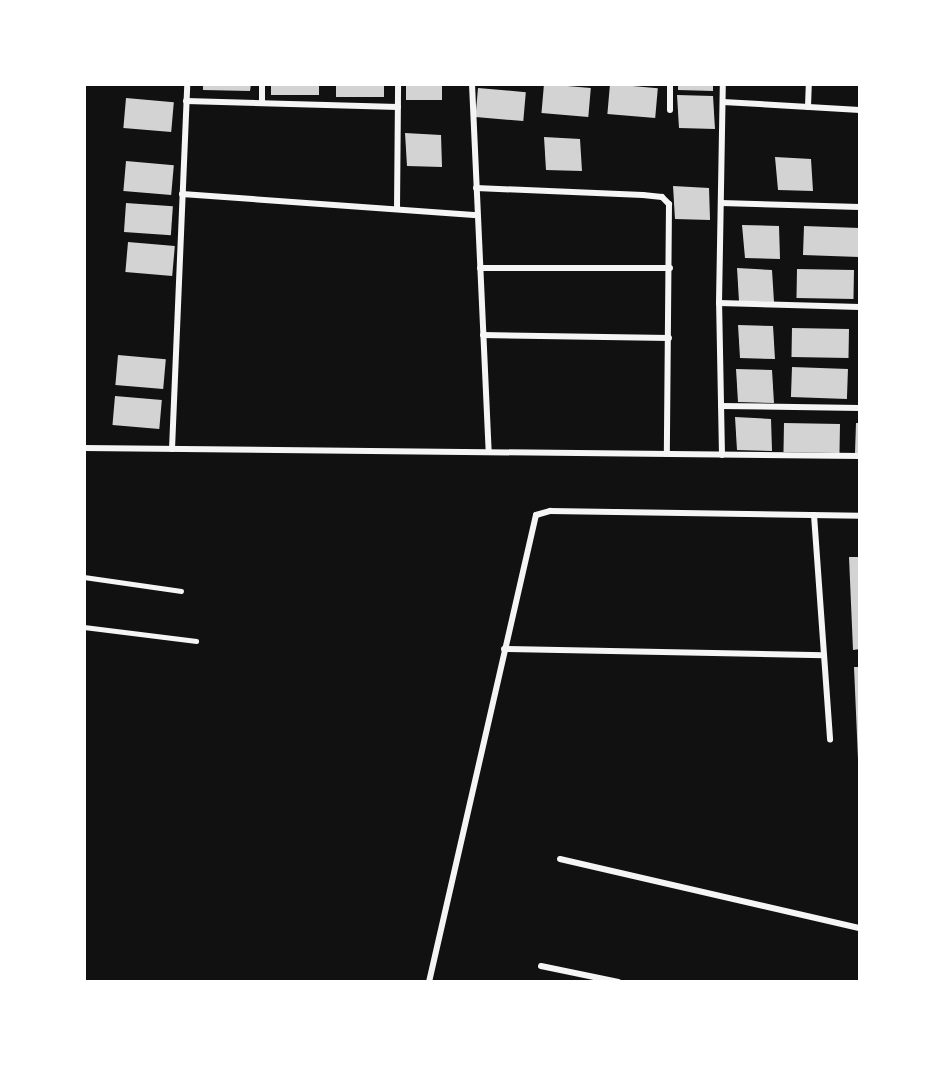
<!DOCTYPE html>
<style>
body{margin:0}
#map{position:relative;width:944px;height:1066px;overflow:hidden;background:#111;font-family:"Archivo Narrow",sans-serif}
div>[style]{position:absolute}
.building>*{inset:0;background:#d3d3d3;transform-origin:0 0}
.service>*{height:4.5px;margin:-2.25px;padding:0 2.25px;transform-origin:2.25px;border-radius:2.25px;background:#f5f5f5}
.minor>*{height:6px;margin:-3px;padding:0 3px;transform-origin:3px;border-radius:3px;background:#f5f5f5}
span{translate:-50% -50%;white-space:nowrap;text-align:center;line-height:1.15;-webkit-text-stroke:6px #fff;paint-order:stroke}
.frame{position:absolute;inset:0;border:86px solid #fff;pointer-events:none}
</style>
<div id="map">
<div class="building">
<i style="clip-path:polygon(203px 84px,251px 84px,250px 91px,203px 90px)"></i>
<i style="left:271px;top:84px;width:48px;height:11px"></i>
<i style="left:336px;top:84px;width:48px;height:13px"></i>
<i style="left:406px;top:84px;width:36px;height:16px"></i>
<i style="left:544px;top:84px;width:47px;height:29px;rotate:5deg"></i>
<i style="left:610px;top:84px;width:48px;height:30px;rotate:5deg"></i>
<i style="clip-path:polygon(678px 84px,713px 84px,713px 91px,678px 90px)"></i>
<i style="left:478px;top:88px;width:48px;height:29px;rotate:5deg"></i>
<i style="clip-path:polygon(677px 95px,713px 96px,715px 129px,679px 128px)"></i>
<i style="left:126px;top:98px;width:48px;height:30px;rotate:5deg"></i>
<i style="clip-path:polygon(405px 133px,441px 135px,442px 167px,407px 166px)"></i>
<i style="clip-path:polygon(544px 137px,580px 139px,582px 171px,546px 170px)"></i>
<i style="clip-path:polygon(775px 157px,811px 159px,813px 191px,778px 190px)"></i>
<i style="left:126px;top:161px;width:48px;height:30px;rotate:5deg"></i>
<i style="clip-path:polygon(673px 186px,709px 188px,710px 220px,675px 219px)"></i>
<i style="left:126px;top:203px;width:47px;height:29px;rotate:4deg"></i>
<i style="clip-path:polygon(742px 225px,779px 226px,780px 259px,745px 258px)"></i>
<i style="left:804px;top:226px;width:56px;height:29px;rotate:2deg"></i>
<i style="left:128px;top:242px;width:47px;height:30px;rotate:5deg"></i>
<i style="clip-path:polygon(737px 268px,772px 270px,774px 302px,739px 301px)"></i>
<i style="left:797px;top:269px;width:57px;height:29px;rotate:1deg"></i>
<i style="clip-path:polygon(738px 325px,773px 326px,775px 359px,740px 358px)"></i>
<i style="left:792px;top:328px;width:57px;height:29px;rotate:1deg"></i>
<i style="left:118px;top:355px;width:48px;height:30px;rotate:5deg"></i>
<i style="left:792px;top:367px;width:56px;height:30px;rotate:2deg"></i>
<i style="clip-path:polygon(736px 369px,772px 370px,774px 403px,738px 402px)"></i>
<i style="left:115px;top:396px;width:47px;height:29px;rotate:5deg"></i>
<i style="clip-path:polygon(735px 417px,771px 419px,772px 451px,737px 450px)"></i>
<i style="left:784px;top:423px;width:56px;height:29px;rotate:1deg"></i>
<i style="clip-path:polygon(856px 423px,860px 423px,860px 453px,855px 453px)"></i>
<i style="clip-path:polygon(849px 557px,860px 557px,860px 649px,853px 650px)"></i>
<i style="clip-path:polygon(854px 667px,860px 667px,860px 759px,858px 759px)"></i>
</div>
<div class="service">
<i style="left:84px;top:577px;width:98px;rotate:8.2deg"></i>
<i style="left:84px;top:627px;width:113px;rotate:7.1deg"></i>
</div>
<div class="minor">
<i style="left:472px;top:84px;width:368px;rotate:87.4deg"></i>
<i style="left:670px;top:84px;width:26px;rotate:90deg"></i>
<i style="left:186px;top:101px;width:212px;rotate:1.6deg"></i>
<i style="left:723px;top:102px;width:137px;rotate:3.3deg"></i>
<i style="left:262px;top:103px;width:19px;rotate:-90deg"></i>
<i style="left:808px;top:107px;width:23px;rotate:-88deg"></i>
<i style="left:476px;top:188px;width:167px;rotate:2.4deg"></i>
<i style="left:643px;top:195px;width:19px;rotate:6deg"></i>
<i style="left:662px;top:197px;width:10px;rotate:45deg"></i>
<i style="left:669px;top:204px;width:250px;rotate:90.5deg"></i>
<i style="left:182px;top:194px;width:296px;rotate:4.1deg"></i>
<i style="left:721px;top:203px;width:139px;rotate:1.6deg"></i>
<i style="left:397px;top:209px;width:125px;rotate:-89.5deg"></i>
<i style="left:480px;top:268px;width:190px"></i>
<i style="left:719px;top:303px;width:141px;rotate:1.6deg"></i>
<i style="left:483px;top:335px;width:186px;rotate:0.9deg"></i>
<i style="left:721px;top:406px;width:139px;rotate:0.8deg"></i>
<i style="left:84px;top:448px;width:776px;rotate:0.59deg"></i>
<i style="left:172px;top:449px;width:365px;rotate:-87.6deg"></i>
<i style="left:722px;top:455px;width:152px;rotate:-91.1deg"></i>
<i style="left:719px;top:303px;width:219px;rotate:-89deg"></i>
<i style="left:814px;top:515px;width:225px;rotate:85.9deg"></i>
<i style="left:504px;top:649px;width:320px;rotate:1.1deg"></i>
<i style="left:560px;top:859px;width:308px;rotate:13deg"></i>
<i style="left:541px;top:966px;width:79px;rotate:11.7deg"></i>
<i style="left:429px;top:982px;width:479px;rotate:-77.1deg"></i>
<i style="left:536px;top:515px;width:15px;rotate:-16deg"></i>
<i style="left:550px;top:511px;width:310px;rotate:0.9deg"></i>
</div>
<div class="frame"></div>
</div>
